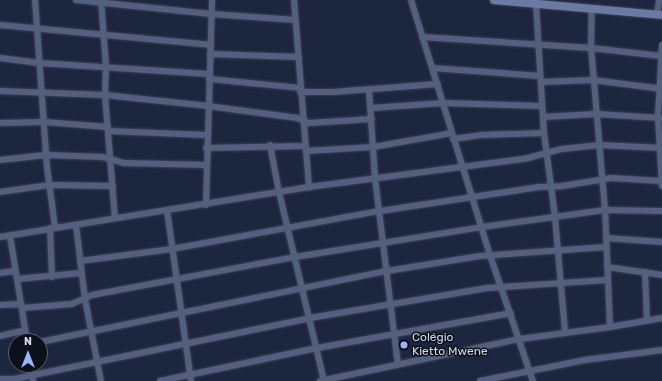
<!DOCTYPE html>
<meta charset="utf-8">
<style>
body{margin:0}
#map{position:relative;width:662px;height:381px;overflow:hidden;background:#1d263f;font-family:Rubik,sans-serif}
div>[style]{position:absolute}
.roads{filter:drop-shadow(0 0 1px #3c4358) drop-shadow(0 0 1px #3c4358)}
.minor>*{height:6px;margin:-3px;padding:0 3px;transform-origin:3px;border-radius:3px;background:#535f7c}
.secondary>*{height:8px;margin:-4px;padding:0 4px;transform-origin:4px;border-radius:4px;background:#6a7aa2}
.dots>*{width:11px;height:11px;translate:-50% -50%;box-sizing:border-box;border:2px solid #0b101b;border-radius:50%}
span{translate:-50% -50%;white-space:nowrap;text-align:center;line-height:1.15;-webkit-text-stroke:3px #0b101b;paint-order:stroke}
.poi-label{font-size:12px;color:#d2d9ea}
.left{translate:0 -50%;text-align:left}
.north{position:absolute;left:8px;top:333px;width:40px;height:40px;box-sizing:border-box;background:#0b101b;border:1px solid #5b606e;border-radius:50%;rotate:0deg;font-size:11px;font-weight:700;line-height:16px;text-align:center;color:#d2d9ea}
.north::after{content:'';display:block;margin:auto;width:14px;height:18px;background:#9ab5fd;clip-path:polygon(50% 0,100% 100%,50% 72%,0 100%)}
</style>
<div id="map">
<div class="roads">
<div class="minor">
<i style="left:35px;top:0;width:167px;rotate:85.9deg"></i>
<i style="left:47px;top:167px;width:61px;rotate:82.4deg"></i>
<i style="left:76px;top:0;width:136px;rotate:5.9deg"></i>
<i style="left:211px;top:14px;width:85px;rotate:4deg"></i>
<i style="left:101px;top:0;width:66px;rotate:85.7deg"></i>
<i style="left:106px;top:66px;width:29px;rotate:92deg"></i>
<i style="left:105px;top:95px;width:123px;rotate:85.4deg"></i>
<i style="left:294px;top:0;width:188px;rotate:85.4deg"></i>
<i style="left:411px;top:0;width:267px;rotate:72.8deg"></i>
<i style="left:490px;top:255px;width:133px;rotate:71.2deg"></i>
<i style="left:536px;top:4px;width:129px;rotate:86.5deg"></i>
<i style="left:544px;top:133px;width:85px;rotate:82.5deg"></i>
<i style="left:555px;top:217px;width:114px;rotate:85deg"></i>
<i style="left:657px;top:15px;width:15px;rotate:-82deg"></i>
<i style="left:0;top:25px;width:211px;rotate:5.4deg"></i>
<i style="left:422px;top:37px;width:169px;rotate:3.7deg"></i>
<i style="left:591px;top:48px;width:71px;rotate:6.4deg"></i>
<i style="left:662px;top:45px;width:72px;rotate:93.2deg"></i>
<i style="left:658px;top:117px;width:69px;rotate:86.7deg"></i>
<i style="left:210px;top:54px;width:89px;rotate:1.9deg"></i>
<i style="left:0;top:58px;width:40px;rotate:7.1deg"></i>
<i style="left:40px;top:63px;width:169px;rotate:3.7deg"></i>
<i style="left:432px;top:68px;width:108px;rotate:4.2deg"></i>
<i style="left:209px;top:79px;width:91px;rotate:5.6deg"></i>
<i style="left:541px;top:82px;width:52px;rotate:-2.2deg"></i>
<i style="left:593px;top:80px;width:70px;rotate:7.4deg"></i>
<i style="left:369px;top:90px;width:88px;rotate:86.1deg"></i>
<i style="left:375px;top:178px;width:188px;rotate:83deg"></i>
<i style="left:0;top:91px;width:105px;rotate:2.2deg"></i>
<i style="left:105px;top:95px;width:104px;rotate:6.1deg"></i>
<i style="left:208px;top:106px;width:90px;rotate:7.7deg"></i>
<i style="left:297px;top:118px;width:13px;rotate:23deg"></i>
<i style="left:309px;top:123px;width:63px;rotate:-3.6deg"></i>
<i style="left:300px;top:92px;width:33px"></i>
<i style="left:333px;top:92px;width:105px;rotate:-4.4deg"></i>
<i style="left:371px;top:108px;width:73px;rotate:-3.9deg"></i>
<i style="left:444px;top:103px;width:98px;rotate:1.8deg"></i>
<i style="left:543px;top:117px;width:53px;rotate:-3.2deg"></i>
<i style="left:596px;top:114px;width:65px;rotate:3.5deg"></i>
<i style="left:0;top:123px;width:44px;rotate:-1.3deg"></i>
<i style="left:44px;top:122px;width:64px;rotate:4.5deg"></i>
<i style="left:108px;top:131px;width:98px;rotate:2.3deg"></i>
<i style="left:453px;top:139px;width:28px;rotate:-8deg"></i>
<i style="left:481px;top:135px;width:63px;rotate:-1.8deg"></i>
<i style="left:270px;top:145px;width:48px;rotate:79.2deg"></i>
<i style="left:279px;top:192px;width:194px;rotate:76.6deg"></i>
<i style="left:206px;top:148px;width:100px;rotate:-1.1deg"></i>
<i style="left:306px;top:151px;width:67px;rotate:-3.4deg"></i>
<i style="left:373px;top:147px;width:80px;rotate:-10deg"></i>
<i style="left:0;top:160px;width:46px;rotate:-6.2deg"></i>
<i style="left:46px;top:155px;width:57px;rotate:2deg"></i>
<i style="left:103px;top:157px;width:22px;rotate:16deg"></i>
<i style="left:124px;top:163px;width:83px;rotate:1.4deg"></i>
<i style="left:0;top:192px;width:49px;rotate:-8.1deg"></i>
<i style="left:49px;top:185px;width:64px;rotate:0.9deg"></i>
<i style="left:206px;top:205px;width:205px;rotate:-88.3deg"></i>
<i style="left:167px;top:210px;width:173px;rotate:82deg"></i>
<i style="left:76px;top:225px;width:75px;rotate:83.1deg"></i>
<i style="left:85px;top:299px;width:84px;rotate:79deg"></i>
<i style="left:50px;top:228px;width:49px;rotate:87.7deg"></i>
<i style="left:10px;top:236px;width:106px;rotate:80.8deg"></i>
<i style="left:0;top:237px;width:313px;rotate:-9.2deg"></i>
<i style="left:309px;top:187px;width:221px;rotate:-7.5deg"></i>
<i style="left:528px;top:158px;width:35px;rotate:-15deg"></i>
<i style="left:562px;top:149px;width:37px;rotate:-6deg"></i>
<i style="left:599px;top:145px;width:63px;rotate:2.7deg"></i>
<i style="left:606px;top:238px;width:56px;rotate:4.1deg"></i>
<i style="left:80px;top:261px;width:93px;rotate:-7.4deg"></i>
<i style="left:172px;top:249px;width:211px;rotate:-10.4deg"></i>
<i style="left:380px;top:211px;width:161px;rotate:-8.6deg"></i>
<i style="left:539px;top:187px;width:23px;rotate:-2deg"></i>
<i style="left:562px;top:186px;width:50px;rotate:-9.3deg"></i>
<i style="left:611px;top:178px;width:51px;rotate:3.4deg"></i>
<i style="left:607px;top:267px;width:56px;rotate:8.3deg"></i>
<i style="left:645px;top:272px;width:49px;rotate:87.7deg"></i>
<i style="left:0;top:273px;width:15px;rotate:-8deg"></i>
<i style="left:17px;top:279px;width:65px;rotate:-5.3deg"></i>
<i style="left:0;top:305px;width:21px;rotate:-3deg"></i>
<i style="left:22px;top:308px;width:50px;rotate:-4.6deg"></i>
<i style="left:72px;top:304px;width:22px;rotate:-24deg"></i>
<i style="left:92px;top:295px;width:207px;rotate:-10.6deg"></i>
<i style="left:295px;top:257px;width:189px;rotate:-9.1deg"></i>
<i style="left:482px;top:227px;width:124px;rotate:-7.9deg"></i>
<i style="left:605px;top:210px;width:57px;rotate:1deg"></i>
<i style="left:610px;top:327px;width:53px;rotate:-9.8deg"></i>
<i style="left:0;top:336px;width:26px;rotate:-13deg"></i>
<i style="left:40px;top:342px;width:354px;rotate:-11.6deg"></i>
<i style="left:387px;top:271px;width:94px;rotate:-9.2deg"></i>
<i style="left:480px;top:256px;width:126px;rotate:-4.1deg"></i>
<i style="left:31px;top:365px;width:16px;rotate:83deg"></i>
<i style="left:0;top:379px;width:14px"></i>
<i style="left:14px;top:379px;width:302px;rotate:-11.6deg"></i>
<i style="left:310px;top:318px;width:181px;rotate:-9.6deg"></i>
<i style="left:488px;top:288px;width:119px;rotate:-3.8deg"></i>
<i style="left:160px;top:381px;width:160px;rotate:-11.9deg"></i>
<i style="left:317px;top:348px;width:197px;rotate:-10.2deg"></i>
<i style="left:320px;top:381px;width:204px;rotate:-11.9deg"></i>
<i style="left:520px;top:339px;width:91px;rotate:-7.6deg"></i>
<i style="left:610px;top:327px;width:117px;rotate:-92.4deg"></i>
<i style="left:605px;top:210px;width:163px;rotate:-94.9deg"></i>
<i style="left:591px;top:48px;width:39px;rotate:-89deg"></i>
<i style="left:480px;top:381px;width:107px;rotate:-11.3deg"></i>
<i style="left:585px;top:360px;width:78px;rotate:-7.4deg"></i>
</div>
<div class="secondary">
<i style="left:494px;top:0;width:169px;rotate:5.1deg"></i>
</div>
</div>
<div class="dots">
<i style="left:404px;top:345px;background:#9ab5fd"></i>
</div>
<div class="poi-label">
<span class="left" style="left:412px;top:345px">Colégio<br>Kietto Mwene</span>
</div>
<div class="north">N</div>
</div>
